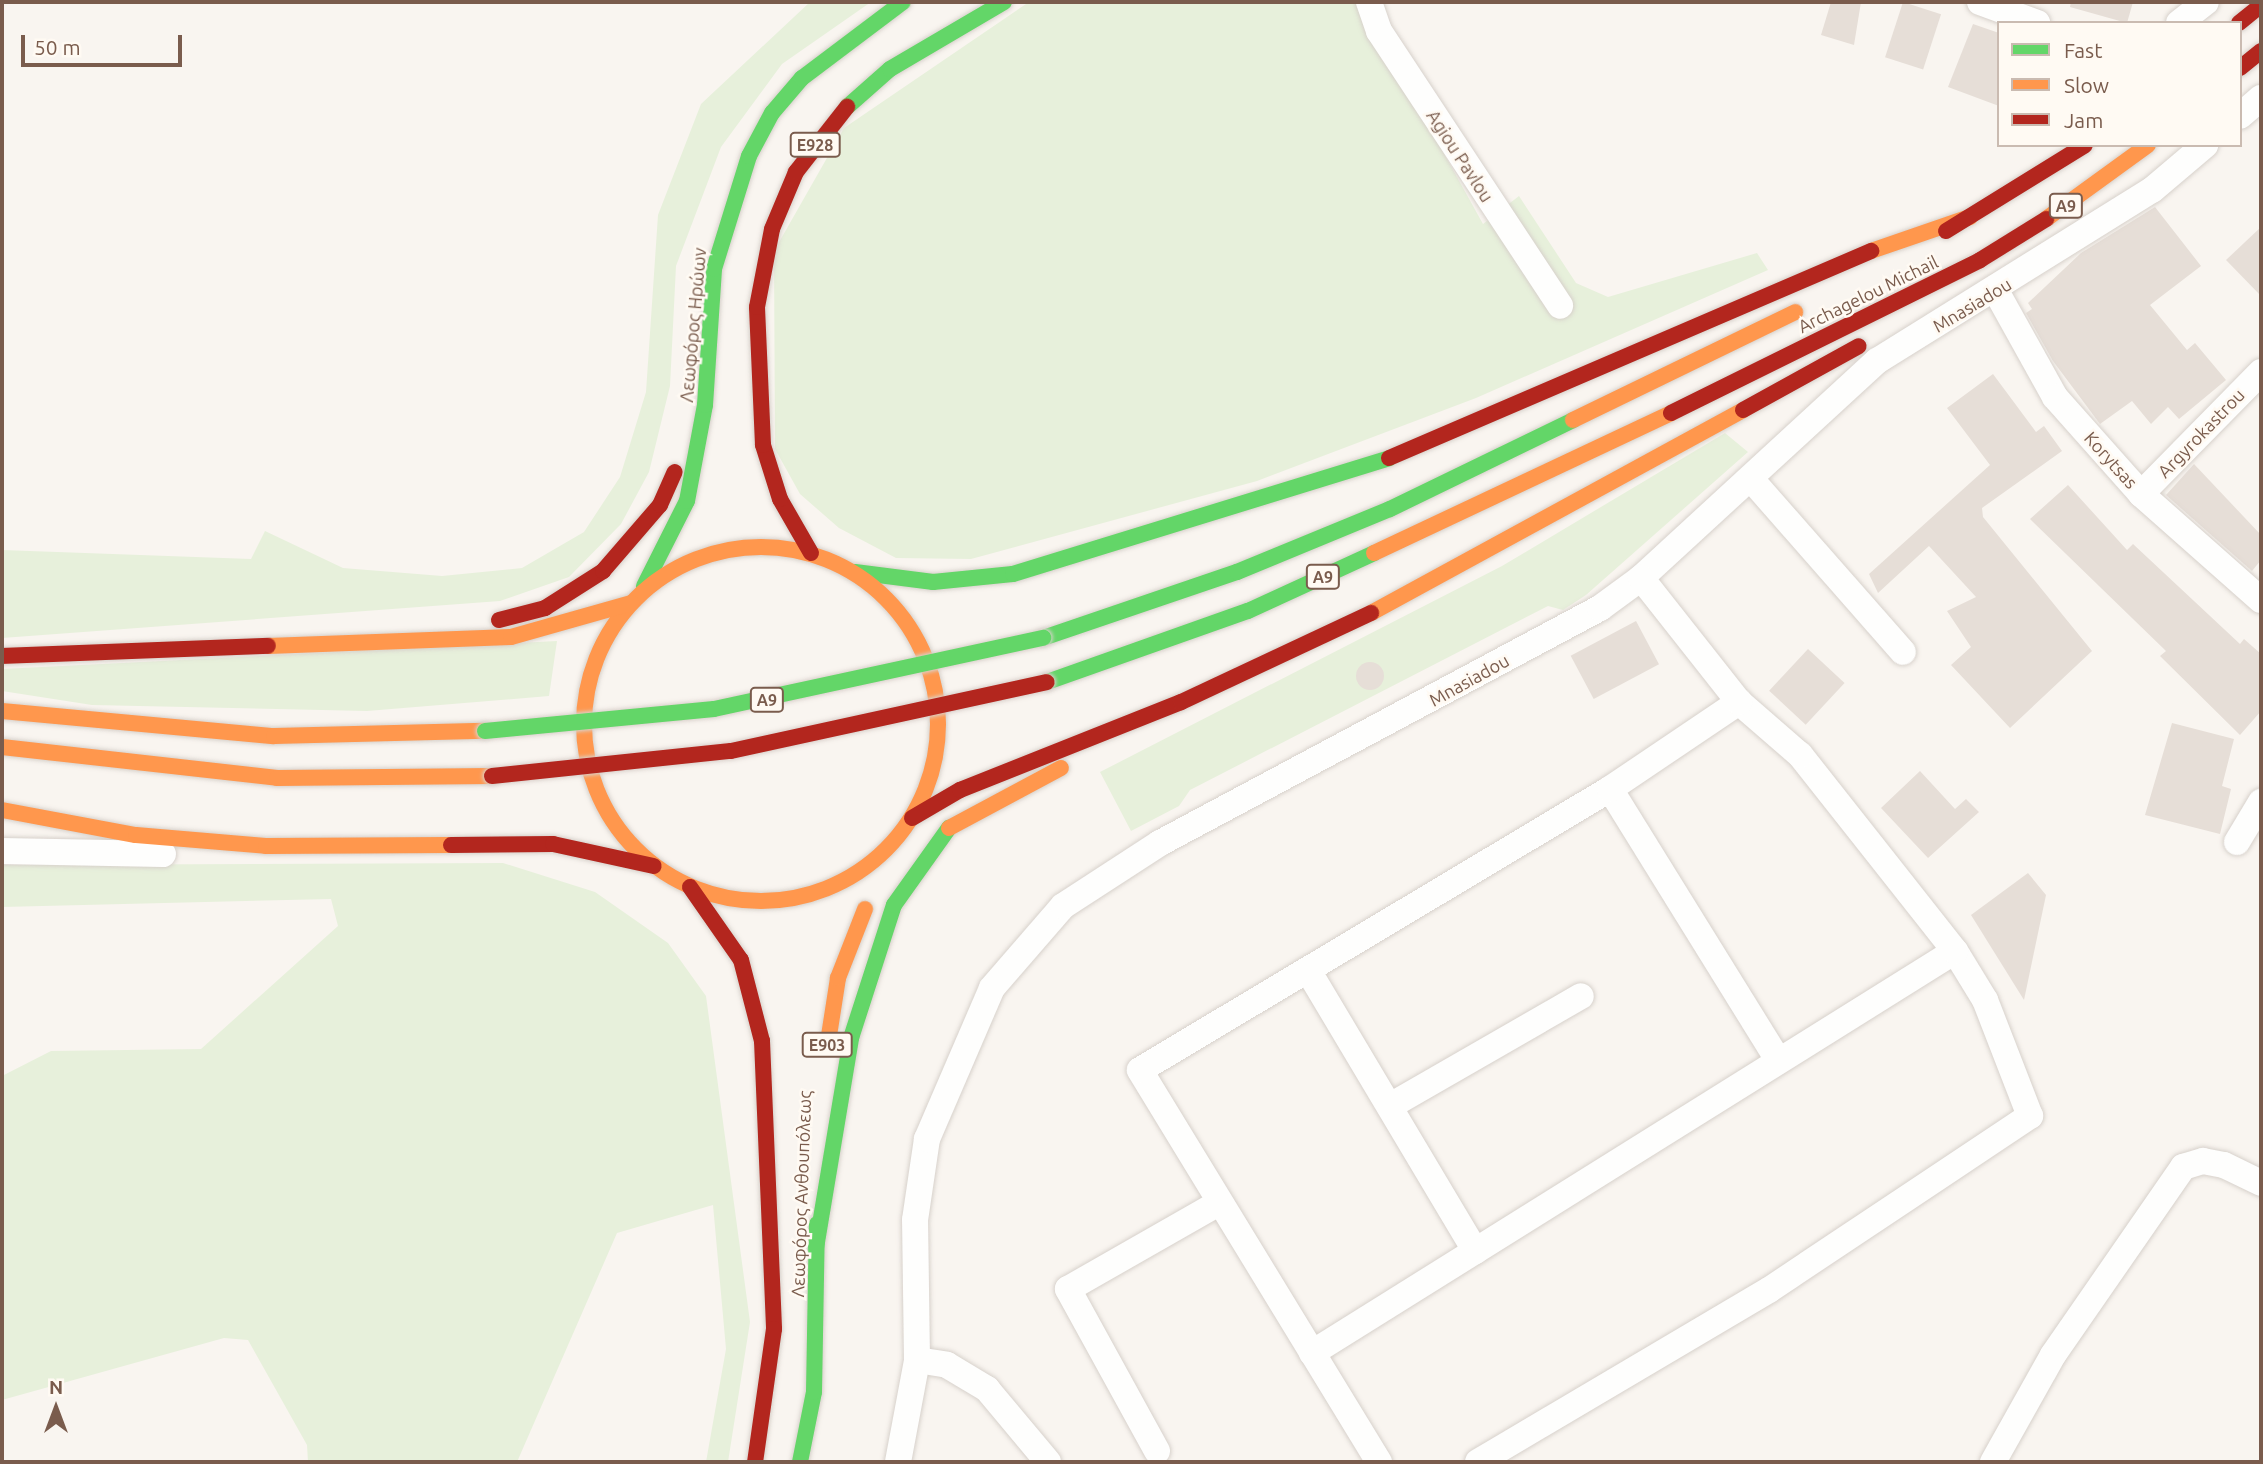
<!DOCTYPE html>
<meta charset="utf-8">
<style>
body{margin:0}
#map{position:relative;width:2263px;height:1464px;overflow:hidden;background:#f9f5f0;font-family:Ubuntu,sans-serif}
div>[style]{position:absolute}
.green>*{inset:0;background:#e7f0db}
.building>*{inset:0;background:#e6ded7;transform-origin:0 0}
.round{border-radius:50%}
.roads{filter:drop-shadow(0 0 2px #d7d1cb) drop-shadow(0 0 2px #d7d1cb)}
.street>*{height:26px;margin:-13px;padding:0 13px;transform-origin:13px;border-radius:13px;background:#fefefd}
.fast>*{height:16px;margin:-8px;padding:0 8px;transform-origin:8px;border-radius:8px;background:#63d668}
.slow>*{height:16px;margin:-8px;padding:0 8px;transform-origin:8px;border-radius:8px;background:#ff974d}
.slow>.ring{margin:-8px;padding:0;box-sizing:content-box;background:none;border:16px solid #ff974d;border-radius:50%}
.jam>*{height:16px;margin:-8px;padding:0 8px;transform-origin:8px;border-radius:8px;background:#b3261e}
.bridges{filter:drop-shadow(0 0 2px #dad1cc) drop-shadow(0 0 2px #dad1cc)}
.fast-bridge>*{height:16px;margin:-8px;padding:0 8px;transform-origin:8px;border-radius:8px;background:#63d668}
.jam-bridge>*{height:16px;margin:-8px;padding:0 8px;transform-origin:8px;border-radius:8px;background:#b3261e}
span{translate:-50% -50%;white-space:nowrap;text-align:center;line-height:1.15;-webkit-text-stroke:5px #fffaf3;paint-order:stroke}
.shield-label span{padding:2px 5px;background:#fffaf3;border:2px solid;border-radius:5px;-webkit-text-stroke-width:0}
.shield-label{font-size:16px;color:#7a5c4d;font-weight:700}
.street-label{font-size:18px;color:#7a5c4d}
.frame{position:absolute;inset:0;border:4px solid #7a5c4d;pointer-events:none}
.legend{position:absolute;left:1997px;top:21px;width:245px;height:126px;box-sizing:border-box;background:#fffaf3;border:2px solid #cabbb1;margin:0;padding:9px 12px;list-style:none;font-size:21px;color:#7a5c4d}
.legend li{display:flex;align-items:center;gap:14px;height:35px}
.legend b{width:35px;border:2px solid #cabbb1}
.north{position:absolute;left:21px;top:1373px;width:70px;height:70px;-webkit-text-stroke:5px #fffaf3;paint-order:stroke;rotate:0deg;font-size:19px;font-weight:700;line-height:28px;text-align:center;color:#7a5c4d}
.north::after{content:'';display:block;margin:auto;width:24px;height:32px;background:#7a5c4d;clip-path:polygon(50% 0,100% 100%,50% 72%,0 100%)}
.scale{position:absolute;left:21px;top:35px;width:161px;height:32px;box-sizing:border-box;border:4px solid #7a5c4d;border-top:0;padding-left:9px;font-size:21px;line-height:24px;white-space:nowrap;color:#7a5c4d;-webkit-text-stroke:5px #fffaf3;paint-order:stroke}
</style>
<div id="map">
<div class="green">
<i style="clip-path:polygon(810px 2px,871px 2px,782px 64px,721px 147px,676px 266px,670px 386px,649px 472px,621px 524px,569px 577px,500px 601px,2px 638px,2px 550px,251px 559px,265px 531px,343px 568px,442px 576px,522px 568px,584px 532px,620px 477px,646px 392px,658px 215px,701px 104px)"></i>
<i style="clip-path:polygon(1029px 2px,1360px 2px,1483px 224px,1519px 196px,1576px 283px,1608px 297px,1757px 253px,1768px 270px,1476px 398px,1257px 481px,971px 559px,896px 558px,839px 528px,800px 494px,775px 449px,774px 251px,844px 128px)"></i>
<i style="clip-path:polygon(1725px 433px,1748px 452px,1586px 595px,1563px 610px,1548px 606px,1190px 790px,1179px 806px,1131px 831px,1100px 772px,1502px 566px)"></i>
<i style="clip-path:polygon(557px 641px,549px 696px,367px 711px,92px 705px,2px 691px,2px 669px)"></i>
<i style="clip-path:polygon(503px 863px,595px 892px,668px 943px,706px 996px,750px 1322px,728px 1462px,706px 1462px,726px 1349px,713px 1205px,617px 1233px,517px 1462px,308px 1462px,307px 1445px,248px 1340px,224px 1338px,2px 1400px,2px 1076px,51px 1051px,201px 1049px,338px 926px,331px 899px,2px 907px,2px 865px)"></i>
</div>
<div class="building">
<i style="clip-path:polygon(1831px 2px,1861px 2px,1854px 45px,1821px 35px)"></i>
<i style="left:1903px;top:2px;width:40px;height:58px;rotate:18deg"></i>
<i style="clip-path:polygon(2071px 2px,2133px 2px,2127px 23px,2070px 7px)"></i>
<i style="clip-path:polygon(1973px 24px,1999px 33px,1999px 106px,1948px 87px)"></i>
<i style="clip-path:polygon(2155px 207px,2201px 266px,2150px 305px,2187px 350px,2195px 343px,2226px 380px,2179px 419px,2168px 407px,2151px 424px,2132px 401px,2100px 424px,2053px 361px,2026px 313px,2032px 309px,2028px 303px,2081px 253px)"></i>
<i style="clip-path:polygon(2261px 227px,2261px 296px,2226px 260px)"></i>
<i style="clip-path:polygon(1993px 374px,2036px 432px,2044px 426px,2062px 451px,1982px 508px,1983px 517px,2092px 651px,2010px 728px,1951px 665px,1971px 647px,1947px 611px,1976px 597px,1929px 546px,1878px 593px,1869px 574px,1990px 465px,1947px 408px)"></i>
<i style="clip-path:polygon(2194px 464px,2261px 535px,2261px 560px,2252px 571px,2166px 495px)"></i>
<i style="clip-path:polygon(2068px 485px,2127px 550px,2133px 544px,2240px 644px,2244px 639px,2261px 654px,2261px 711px,2240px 735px,2160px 656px,2166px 651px,2030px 519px)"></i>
<i style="left:1636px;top:621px;width:49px;height:74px;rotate:62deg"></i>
<i style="left:1808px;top:649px;width:50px;height:57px;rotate:43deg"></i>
<i class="round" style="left:1356px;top:662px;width:28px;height:28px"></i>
<i style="clip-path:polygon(2172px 723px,2234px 739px,2222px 786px,2231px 789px,2220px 834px,2145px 815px)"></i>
<i style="clip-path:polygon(1920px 771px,1955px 809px,1966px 799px,1979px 812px,1928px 858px,1881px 808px)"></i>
<i style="clip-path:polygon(2028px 873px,2046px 895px,2024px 1000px,1971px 915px)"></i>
</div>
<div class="roads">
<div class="street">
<i style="left:1369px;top:2px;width:31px;rotate:71deg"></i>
<i style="left:1379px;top:31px;width:329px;rotate:56.6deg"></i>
<i style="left:1980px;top:2px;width:61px;rotate:20.2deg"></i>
<i style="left:2179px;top:23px;width:34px;rotate:-38deg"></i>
<i style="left:2240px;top:116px;width:28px;rotate:-41deg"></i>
<i style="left:1996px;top:291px;width:121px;rotate:60.9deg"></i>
<i style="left:2055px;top:397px;width:130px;rotate:48.4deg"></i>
<i style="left:2141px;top:494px;width:160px;rotate:41.5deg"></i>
<i style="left:1751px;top:479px;width:230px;rotate:48.7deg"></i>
<i style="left:2141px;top:494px;width:171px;rotate:-45.5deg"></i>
<i style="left:1610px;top:789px;width:319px;rotate:58.2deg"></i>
<i style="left:2237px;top:842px;width:47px;rotate:-59deg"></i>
<i style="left:2px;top:851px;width:161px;rotate:1.1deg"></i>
<i style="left:1309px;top:972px;width:325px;rotate:59.2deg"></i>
<i style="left:1390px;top:1106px;width:220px;rotate:-29.9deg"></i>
<i style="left:1312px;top:1353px;width:758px;rotate:-32.01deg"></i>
<i style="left:917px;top:1360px;width:140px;rotate:-90.8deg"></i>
<i style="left:915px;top:1220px;width:82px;rotate:-81.6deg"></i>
<i style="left:927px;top:1139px;width:164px;rotate:-66.7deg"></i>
<i style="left:992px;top:988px;width:108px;rotate:-49.1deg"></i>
<i style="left:1063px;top:906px;width:116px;rotate:-33deg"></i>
<i style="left:1160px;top:843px;width:499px;rotate:-28.1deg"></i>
<i style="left:1600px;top:608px;width:51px;rotate:-36.2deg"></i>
<i style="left:1641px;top:578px;width:321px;rotate:-42.6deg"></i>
<i style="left:1877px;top:361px;width:324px;rotate:-31.9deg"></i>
<i style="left:2152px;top:190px;width:70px;rotate:-40.3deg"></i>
<i style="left:1157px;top:1451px;width:185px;rotate:-118.8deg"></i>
<i style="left:1068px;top:1289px;width:174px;rotate:-29.7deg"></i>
<i style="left:898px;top:1462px;width:104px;rotate:-79.4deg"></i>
<i style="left:917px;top:1360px;width:30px;rotate:9deg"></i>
<i style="left:947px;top:1365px;width:47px;rotate:31deg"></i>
<i style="left:987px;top:1389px;width:95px;rotate:50.1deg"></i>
<i style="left:1379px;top:1462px;width:459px;rotate:-121.4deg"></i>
<i style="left:1140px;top:1070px;width:548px;rotate:-30.87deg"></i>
<i style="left:1610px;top:789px;width:156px;rotate:-34deg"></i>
<i style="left:1478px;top:1462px;width:338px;rotate:-30.6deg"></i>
<i style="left:1769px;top:1290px;width:314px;rotate:-33.7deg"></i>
<i style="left:2030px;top:1116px;width:124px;rotate:-111.2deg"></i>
<i style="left:1985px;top:1000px;width:57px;rotate:-121.5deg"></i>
<i style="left:1955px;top:951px;width:250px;rotate:-128.3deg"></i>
<i style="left:1800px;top:755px;width:81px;rotate:-139deg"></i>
<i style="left:1739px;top:702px;width:158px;rotate:-128.3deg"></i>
<i style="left:1993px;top:1462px;width:123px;rotate:-60.7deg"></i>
<i style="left:2053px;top:1355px;width:229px;rotate:-55.3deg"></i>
<i style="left:2183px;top:1167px;width:21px;rotate:-17deg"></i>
<i style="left:2203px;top:1161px;width:21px;rotate:11deg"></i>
<i style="left:2224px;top:1165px;width:41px;rotate:25.9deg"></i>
</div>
<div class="fast">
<i style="left:847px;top:107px;width:57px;rotate:-41.5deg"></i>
<i style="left:890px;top:69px;width:132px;rotate:-30.4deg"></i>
<i style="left:855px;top:572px;width:79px;rotate:7.3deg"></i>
<i style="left:933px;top:582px;width:80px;rotate:-5.7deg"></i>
<i style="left:1013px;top:574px;width:393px;rotate:-17.1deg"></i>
<i style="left:644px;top:586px;width:95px;rotate:-63.2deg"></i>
<i style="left:687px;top:501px;width:98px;rotate:-79.4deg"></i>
<i style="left:705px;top:405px;width:136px;rotate:-86.2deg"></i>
<i style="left:714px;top:269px;width:118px;rotate:-72.8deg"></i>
<i style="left:749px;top:156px;width:49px;rotate:-61.9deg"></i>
<i style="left:772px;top:113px;width:46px;rotate:-49.4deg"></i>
<i style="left:802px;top:78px;width:126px;rotate:-37deg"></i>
<i style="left:1043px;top:638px;width:205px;rotate:-18.8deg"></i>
<i style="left:1237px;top:572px;width:165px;rotate:-22.4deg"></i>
<i style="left:1390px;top:509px;width:203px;rotate:-25.9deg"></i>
<i style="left:1047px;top:682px;width:213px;rotate:-19.5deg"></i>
<i style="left:1248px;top:611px;width:139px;rotate:-24.7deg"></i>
<i style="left:816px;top:1248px;width:213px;rotate:-80.5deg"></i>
<i style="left:851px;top:1038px;width:140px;rotate:-72.1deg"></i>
<i style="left:894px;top:905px;width:95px;rotate:-54.5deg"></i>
<i style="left:800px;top:1462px;width:71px;rotate:-78.7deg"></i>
<i style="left:814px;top:1392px;width:168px;rotate:-89deg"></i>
</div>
<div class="slow">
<i style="left:2046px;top:219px;width:126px;rotate:-36deg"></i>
<i style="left:1871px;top:251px;width:105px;rotate:-19deg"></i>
<i style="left:1573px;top:420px;width:247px;rotate:-25.9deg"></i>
<i class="ring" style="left:584px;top:547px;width:338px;height:338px"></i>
<i style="left:1374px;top:553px;width:328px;rotate:-25.2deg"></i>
<i style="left:1371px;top:613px;width:424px;rotate:-28.6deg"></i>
<i style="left:268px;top:646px;width:243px;rotate:-2.1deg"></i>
<i style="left:511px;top:637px;width:125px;rotate:-15.8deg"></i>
<i style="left:2px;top:711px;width:273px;rotate:5.3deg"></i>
<i style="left:274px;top:736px;width:211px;rotate:-1.4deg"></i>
<i style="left:2px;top:747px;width:277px;rotate:6.4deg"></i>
<i style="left:277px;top:778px;width:215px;rotate:-0.5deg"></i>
<i style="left:2px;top:810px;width:136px;rotate:10.6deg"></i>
<i style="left:136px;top:835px;width:130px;rotate:4.8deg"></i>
<i style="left:266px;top:846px;width:185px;rotate:-0.3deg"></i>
<i style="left:949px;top:828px;width:127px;rotate:-28.2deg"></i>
<i style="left:828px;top:1042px;width:65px;rotate:-81.1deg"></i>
<i style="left:838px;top:978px;width:74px;rotate:-68.6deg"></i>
</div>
<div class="jam">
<i style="left:2239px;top:23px;width:28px;rotate:-39deg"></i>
<i style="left:2240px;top:68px;width:27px;rotate:-39deg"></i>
<i style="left:1946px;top:231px;width:163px;rotate:-31.7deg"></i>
<i style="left:1743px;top:410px;width:132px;rotate:-28.9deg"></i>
<i style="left:1671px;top:413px;width:345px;rotate:-26.3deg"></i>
<i style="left:1980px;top:260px;width:78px;rotate:-31.8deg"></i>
<i style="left:1389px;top:458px;width:525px;rotate:-23.24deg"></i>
<i style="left:811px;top:553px;width:62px;rotate:-119.9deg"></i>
<i style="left:780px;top:499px;width:57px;rotate:-107.5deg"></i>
<i style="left:763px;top:445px;width:138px;rotate:-92.5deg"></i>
<i style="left:757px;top:307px;width:79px;rotate:-79.1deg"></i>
<i style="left:772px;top:229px;width:62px;rotate:-67.2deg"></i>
<i style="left:796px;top:172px;width:83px;rotate:-51.9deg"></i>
<i style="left:499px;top:620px;width:48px;rotate:-14.6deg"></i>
<i style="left:545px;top:608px;width:69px;rotate:-32.5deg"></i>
<i style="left:603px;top:571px;width:87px;rotate:-49.2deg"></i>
<i style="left:660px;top:505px;width:36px;rotate:-66deg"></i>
<i style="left:2px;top:656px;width:266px;rotate:-2.2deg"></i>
<i style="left:912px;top:818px;width:56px;rotate:-30.3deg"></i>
<i style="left:960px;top:790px;width:238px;rotate:-21.7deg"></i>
<i style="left:1181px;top:702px;width:210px;rotate:-25.1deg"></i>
<i style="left:451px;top:845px;width:102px;rotate:-0.6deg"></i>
<i style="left:553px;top:844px;width:103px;rotate:12.3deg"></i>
<i style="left:690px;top:887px;width:89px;rotate:55.1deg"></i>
<i style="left:741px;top:960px;width:84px;rotate:75.5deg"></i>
<i style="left:762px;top:1041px;width:288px;rotate:87.6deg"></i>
<i style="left:774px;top:1329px;width:134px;rotate:98.1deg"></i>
</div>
</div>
<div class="bridges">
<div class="fast-bridge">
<i style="left:485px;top:731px;width:230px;rotate:-5.5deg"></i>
<i style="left:714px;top:709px;width:337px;rotate:-12.2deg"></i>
</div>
<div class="jam-bridge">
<i style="left:492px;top:776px;width:240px;rotate:-6deg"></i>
<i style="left:731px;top:751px;width:323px;rotate:-12.3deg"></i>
</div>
</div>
<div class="shield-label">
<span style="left:815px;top:145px">E928</span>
<span style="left:2066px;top:206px">A9</span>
<span style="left:1323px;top:577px">A9</span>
<span style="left:767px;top:700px">A9</span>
<span style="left:827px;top:1045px">E903</span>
</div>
<div class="street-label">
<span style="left:1460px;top:156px;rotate:57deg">Agiou Pavlou</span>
<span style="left:1868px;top:294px;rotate:-26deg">Archagelou Michail</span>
<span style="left:1972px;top:305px;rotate:-31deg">Mnasiadou</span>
<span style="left:693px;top:325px;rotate:-85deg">Λεωφόρος Ηρώων</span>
<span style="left:2201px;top:433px;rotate:-46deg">Argyrokastrou</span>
<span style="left:2111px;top:460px;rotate:48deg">Korytsas</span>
<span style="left:1469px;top:680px;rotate:-29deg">Mnasiadou</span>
<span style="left:801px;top:1194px;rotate:-88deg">Λεωφόρος Ανθουπόλεως</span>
</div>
<div class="frame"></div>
<ul class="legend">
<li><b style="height:9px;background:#63d668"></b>Fast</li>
<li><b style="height:9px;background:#ff974d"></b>Slow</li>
<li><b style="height:9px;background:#b3261e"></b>Jam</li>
</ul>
<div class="north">N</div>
<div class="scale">50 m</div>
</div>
